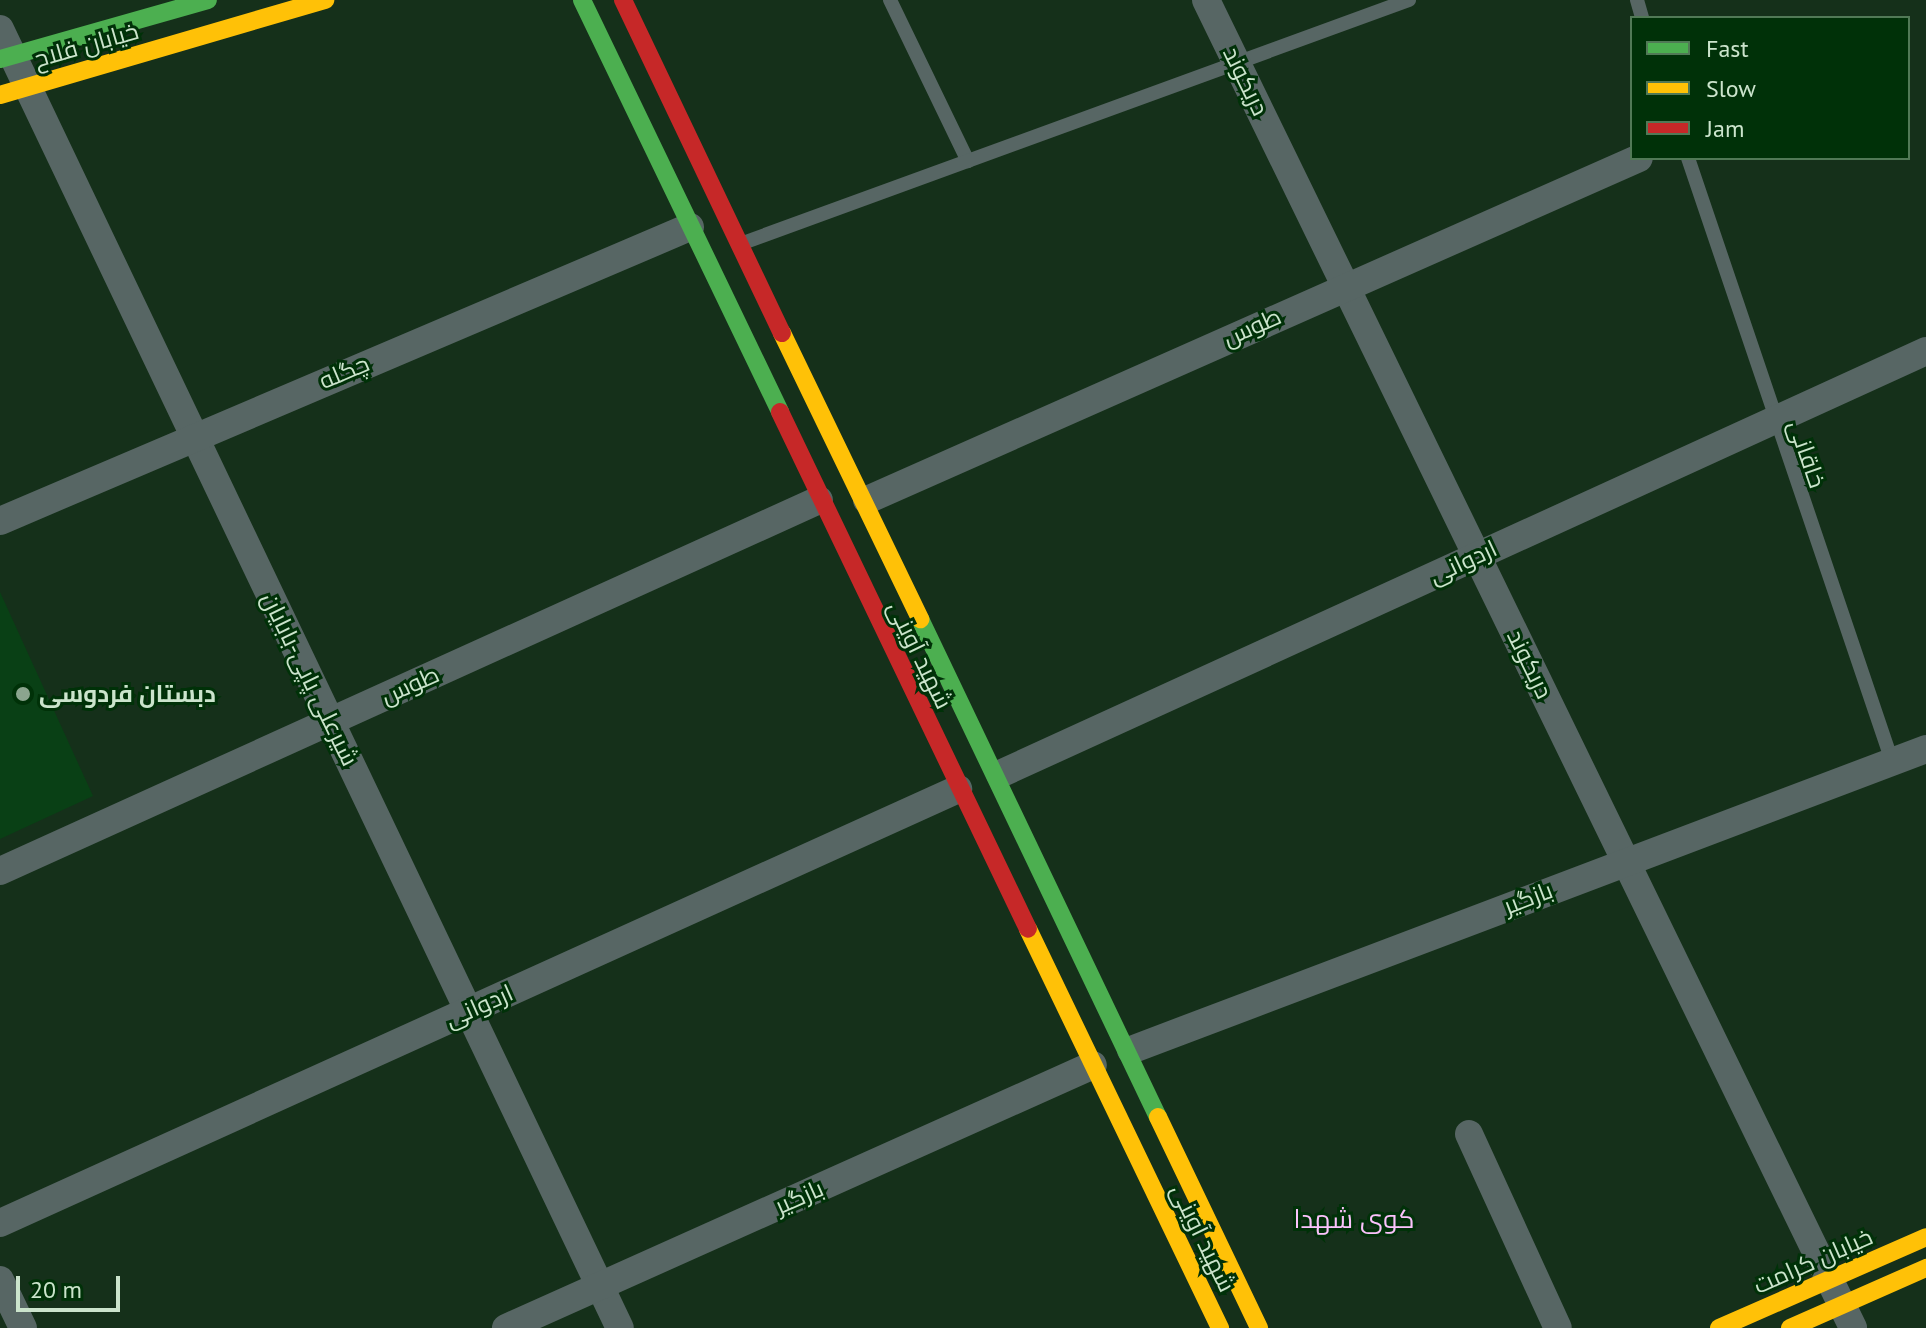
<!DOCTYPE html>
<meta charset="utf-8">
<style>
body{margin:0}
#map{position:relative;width:1926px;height:1328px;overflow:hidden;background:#15301a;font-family:"PT Sans",Cairo,sans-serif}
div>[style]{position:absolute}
.built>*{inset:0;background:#094015}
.lane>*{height:14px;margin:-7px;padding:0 7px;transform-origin:7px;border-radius:7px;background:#576664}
.street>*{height:28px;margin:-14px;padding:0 14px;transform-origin:14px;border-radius:14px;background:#576664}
.fast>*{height:18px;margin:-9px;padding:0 9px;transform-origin:9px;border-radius:9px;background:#4caf50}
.slow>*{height:18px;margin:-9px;padding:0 9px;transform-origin:9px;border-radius:9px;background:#ffc107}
.jam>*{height:18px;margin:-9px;padding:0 9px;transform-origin:9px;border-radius:9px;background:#c62828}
.dots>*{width:22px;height:22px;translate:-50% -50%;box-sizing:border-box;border:4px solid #003108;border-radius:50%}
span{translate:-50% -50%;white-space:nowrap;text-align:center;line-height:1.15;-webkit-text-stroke:6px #003108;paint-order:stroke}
.street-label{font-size:24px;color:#cbe4cc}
.poi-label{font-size:24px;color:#cbe4cc;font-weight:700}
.left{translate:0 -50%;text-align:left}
.neighbourhood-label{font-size:26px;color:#fbc2fc}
.legend{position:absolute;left:1630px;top:16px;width:280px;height:144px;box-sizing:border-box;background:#003108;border:2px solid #517956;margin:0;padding:10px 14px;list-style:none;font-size:24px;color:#cbe4cc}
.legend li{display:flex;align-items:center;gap:16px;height:40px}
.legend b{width:40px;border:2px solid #517956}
.scale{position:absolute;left:16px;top:1276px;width:104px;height:36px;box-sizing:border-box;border:4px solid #cbe4cc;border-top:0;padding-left:10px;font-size:24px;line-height:28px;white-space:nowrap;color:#cbe4cc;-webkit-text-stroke:6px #003108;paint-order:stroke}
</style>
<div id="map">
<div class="built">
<i style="clip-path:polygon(0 592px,93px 796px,0 839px)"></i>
</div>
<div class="lane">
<i style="left:890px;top:0;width:179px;rotate:64.2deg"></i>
<i style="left:1637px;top:0;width:19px;rotate:74deg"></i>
<i style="left:1688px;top:158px;width:637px;rotate:71.31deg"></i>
<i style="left:743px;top:243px;width:709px;rotate:-20.05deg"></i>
</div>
<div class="street">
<i style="left:1206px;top:0;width:1477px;rotate:64.02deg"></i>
<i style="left:0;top:29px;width:1439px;rotate:64.49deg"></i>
<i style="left:867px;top:500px;width:844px;rotate:-23.89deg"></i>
<i style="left:0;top:521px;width:750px;rotate:-23.08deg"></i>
<i style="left:1000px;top:774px;width:1018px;rotate:-24.55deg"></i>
<i style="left:0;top:871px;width:899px;rotate:-24.37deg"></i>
<i style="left:1131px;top:1050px;width:850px;rotate:-20.74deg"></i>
<i style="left:1469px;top:1134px;width:213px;rotate:65.4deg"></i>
<i style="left:0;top:1223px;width:1052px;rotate:-24.37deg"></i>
<i style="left:0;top:1280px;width:53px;rotate:64.4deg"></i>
<i style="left:506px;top:1328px;width:643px;rotate:-24.13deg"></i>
</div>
<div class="fast">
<i style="left:582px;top:0;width:457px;rotate:64.3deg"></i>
<i style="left:0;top:59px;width:216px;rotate:-15.8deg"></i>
<i style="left:920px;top:619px;width:552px;rotate:64.46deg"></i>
</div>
<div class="slow">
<i style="left:0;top:95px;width:339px;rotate:-16.3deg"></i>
<i style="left:782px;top:333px;width:318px;rotate:64.2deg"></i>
<i style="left:1028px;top:929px;width:443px;rotate:64.3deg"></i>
<i style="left:1158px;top:1117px;width:234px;rotate:64.4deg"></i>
<i style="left:1719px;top:1328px;width:226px;rotate:-23.7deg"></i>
<i style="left:1790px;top:1328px;width:149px;rotate:-23.8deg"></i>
</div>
<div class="jam">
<i style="left:623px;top:0;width:369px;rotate:64.5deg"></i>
<i style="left:780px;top:412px;width:573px;rotate:64.37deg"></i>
</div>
<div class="dots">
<i style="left:23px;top:694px;background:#8ba58e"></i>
</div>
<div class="street-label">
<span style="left:86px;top:45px;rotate:-16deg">خیابان فلاح</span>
<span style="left:1246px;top:81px;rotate:64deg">دریکوند</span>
<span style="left:1252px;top:327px;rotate:-24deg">طوس</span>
<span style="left:344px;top:372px;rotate:-23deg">چگله</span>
<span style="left:1807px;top:454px;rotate:71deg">خاقانی</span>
<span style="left:1463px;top:562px;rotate:-25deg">اردوانی</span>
<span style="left:920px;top:655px;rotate:64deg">شهید آوینی</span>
<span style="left:1530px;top:664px;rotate:64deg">دریکوند</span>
<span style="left:310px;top:679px;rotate:64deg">شیرعلی پاپی-بابایان</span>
<span style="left:410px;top:685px;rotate:-24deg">طوس</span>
<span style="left:1528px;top:898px;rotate:-21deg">بازگیر</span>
<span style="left:479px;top:1006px;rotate:-24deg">اردوانی</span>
<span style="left:799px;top:1197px;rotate:-24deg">بازگیر</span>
<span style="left:1203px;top:1238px;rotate:64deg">شهید آوینی</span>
<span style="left:1813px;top:1261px;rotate:-24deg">خیابان کرامت</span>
</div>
<div class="poi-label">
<span class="left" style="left:39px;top:694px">دبستان فردوسی</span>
</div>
<div class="neighbourhood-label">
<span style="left:1354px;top:1219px">کوی شهدا</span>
</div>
<ul class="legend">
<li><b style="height:10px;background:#4caf50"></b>Fast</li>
<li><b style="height:10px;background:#ffc107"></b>Slow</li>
<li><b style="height:10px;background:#c62828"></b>Jam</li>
</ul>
<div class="scale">20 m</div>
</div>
